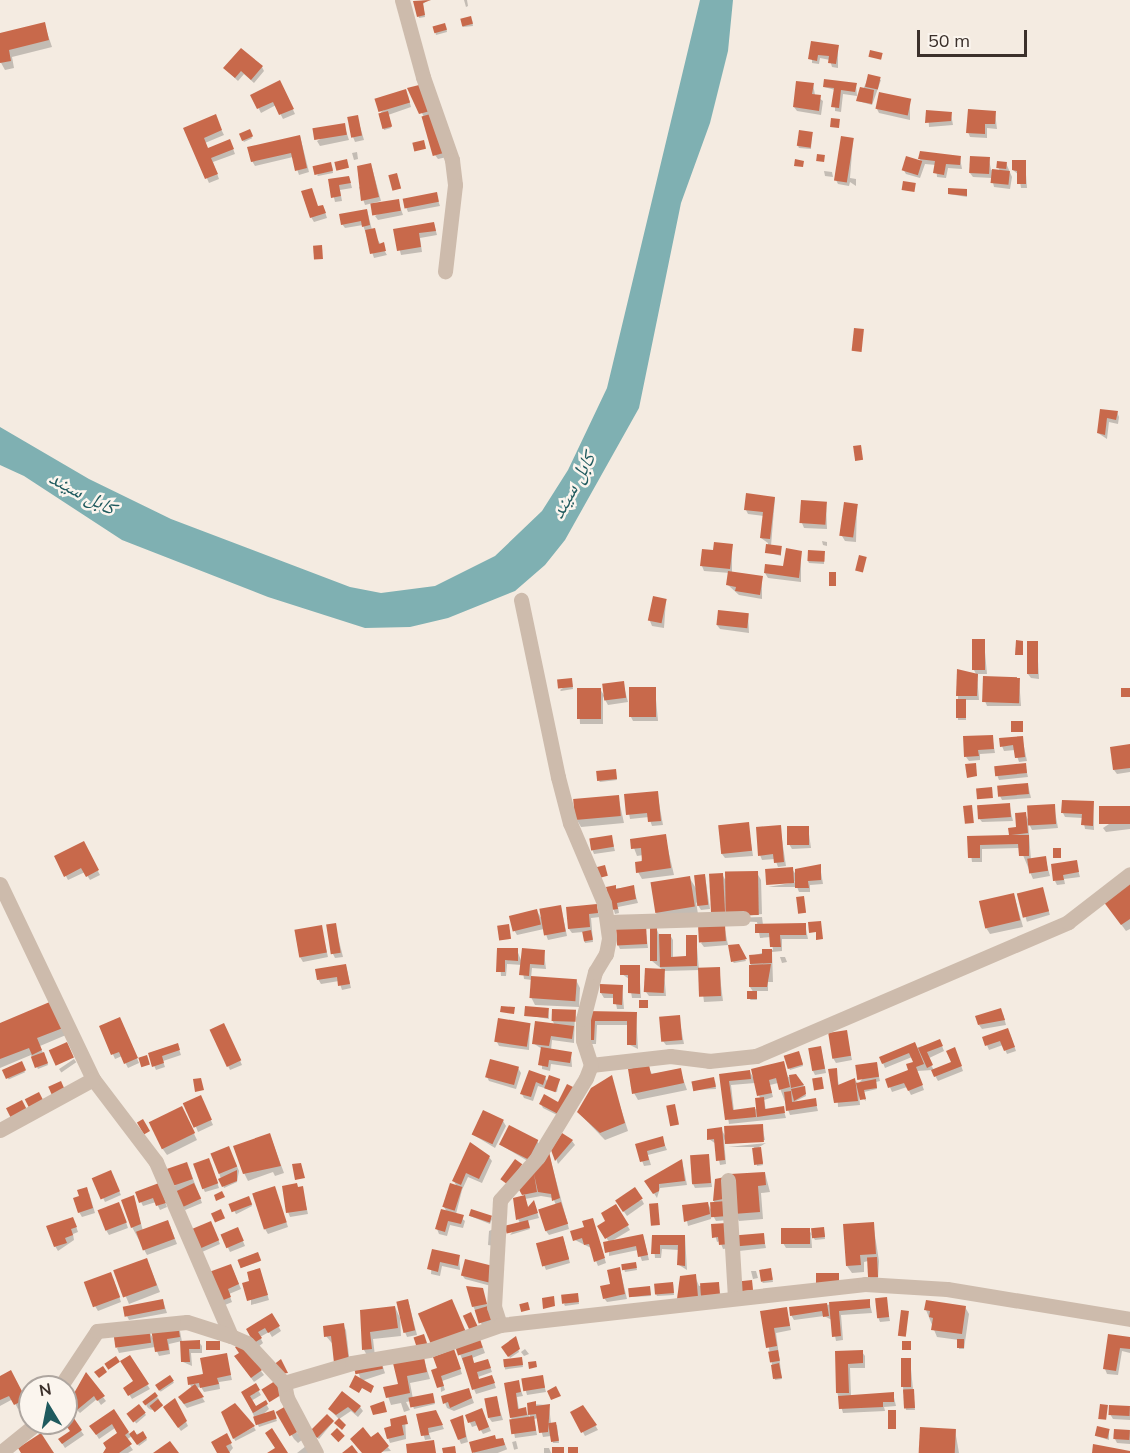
<!DOCTYPE html>
<meta charset="utf-8">
<style>
body{margin:0}
#map{position:relative;width:1130px;height:1453px;overflow:hidden;background:#f4ebe1;font-family:Mulish,"Noto Naskh Arabic",sans-serif}
div>[style]{position:absolute}
.water>*{inset:0;background:#7fb0b2}
.shadow>*{inset:0;background:#0003;transform-origin:0 0}
.round{border-radius:50%}
.building>*{inset:0;background:#c8694b;transform-origin:0 0}
.minor>*{height:15px;margin:-7.5px;padding:0 7.5px;transform-origin:7.5px;border-radius:7.5px;background:#cdbbac}
span{translate:-50% -50%;white-space:nowrap;text-align:center;line-height:1.15;-webkit-text-stroke:5px #fbf5ee;paint-order:stroke}
.water-label{font-size:20px;color:#1f5a5e;font-style:italic}
.north{position:absolute;left:18px;top:1375px;width:60px;height:60px;box-sizing:border-box;background:#fbf5ee;border:2px solid #aea6a0;border-radius:50%;rotate:350deg;font-size:16px;font-weight:700;line-height:24px;text-align:center;color:#3b302b}
.north::after{content:'';display:block;margin:auto;width:21px;height:27px;background:#1f5a5e;clip-path:polygon(50% 0,100% 100%,50% 72%,0 100%)}
.scale{position:absolute;left:917px;top:30px;width:110px;height:27px;box-sizing:border-box;border:3px solid #3b302b;border-top:0;padding-left:8px;font-size:18px;line-height:21px;white-space:nowrap;color:#3b302b;-webkit-text-stroke:4px #fbf5ee;paint-order:stroke}
</style>
<div id="map">
<div class="water">
<i style="clip-path:polygon(700px 0,733px 0,728px 51px,710px 123px,681px 203px,639px 408px,565px 540px,545px 565px,515px 591px,448px 618px,410px 627px,365px 628px,268px 597px,122px 540px,24px 476px,0 465px,0 427px,89px 479px,171px 519px,350px 587px,381px 593px,435px 586px,495px 556px,542px 511px,568px 470px,607px 388px)"></i>
</div>
<div class="shadow">
<i style="clip-path:polygon(428px 0,423px 4px,425px 17px,419px 18px,415px 2px)"></i>
<i style="clip-path:polygon(464px 0,467px 0,468px 6px,466px 7px)"></i>
<i style="clip-path:polygon(462px 19px,472px 20px,473px 26px,463px 27px)"></i>
<i style="clip-path:polygon(44px 23px,52px 47px,12px 57px,14px 68px,5px 70px,0 61px,0 35px)"></i>
<i style="clip-path:polygon(446px 26px,447px 32px,436px 35px,434px 27px)"></i>
<i style="clip-path:polygon(812px 42px,838px 46px,838px 68px,832px 67px,830px 60px,820px 58px,819px 64px,812px 63px)"></i>
<i style="clip-path:polygon(262px 67px,264px 71px,254px 83px,244px 74px,238px 81px,225px 69px)"></i>
<i style="clip-path:polygon(869px 76px,881px 80px,872px 105px,858px 101px)"></i>
<i style="clip-path:polygon(813px 84px,815px 95px,823px 101px,821px 115px,797px 111px,794px 107px)"></i>
<i style="clip-path:polygon(856px 85px,857px 96px,843px 94px,841px 112px,835px 111px,835px 90px,824px 87px)"></i>
<i style="clip-path:polygon(282px 86px,295px 114px,283px 119px,276px 105px,261px 113px,252px 95px)"></i>
<i style="clip-path:polygon(409px 89px,433px 115px,447px 157px,438px 159px,435px 155px,424px 117px)"></i>
<i style="clip-path:polygon(408px 96px,411px 107px,388px 115px,391px 128px,384px 130px,381px 112px)"></i>
<i style="clip-path:polygon(910px 100px,910px 120px,879px 113px,877px 109px)"></i>
<i style="clip-path:polygon(928px 112px,951px 114px,953px 125px,929px 127px)"></i>
<i style="clip-path:polygon(995px 112px,997px 129px,987px 128px,987px 138px,970px 137px,968px 132px)"></i>
<i style="clip-path:polygon(357px 116px,364px 140px,355px 142px,353px 137px)"></i>
<i style="clip-path:polygon(217px 121px,224px 135px,205px 143px,208px 150px,232px 146px,235px 154px,213px 162px,219px 179px,209px 183px,185px 129px)"></i>
<i style="clip-path:polygon(344px 125px,349px 140px,320px 146px,317px 141px)"></i>
<i style="left:249px;top:131px;width:8px;height:9px;rotate:67deg"></i>
<i style="clip-path:polygon(812px 133px,811px 149px,799px 148px,798px 146px)"></i>
<i style="clip-path:polygon(300px 136px,309px 172px,299px 175px,293px 157px,255px 166px,252px 161px)"></i>
<i style="clip-path:polygon(853px 140px,850px 178px,856px 179px,856px 186px,850px 182px,849px 186px,838px 184px,836px 180px)"></i>
<i style="clip-path:polygon(357px 152px,358px 159px,354px 160px,352px 153px)"></i>
<i style="clip-path:polygon(921px 152px,960px 158px,962px 169px,948px 168px,946px 178px,937px 177px,936px 165px,925px 164px,920px 178px,906px 174px,903px 169px,920px 161px)"></i>
<i style="clip-path:polygon(989px 159px,991px 170px,1000px 171px,998px 167px,1006px 163px,1012px 177px,1010px 189px,994px 187px,992px 178px,973px 177px,970px 173px)"></i>
<i style="clip-path:polygon(1025px 161px,1027px 188px,1021px 188px,1019px 175px,1013px 170px)"></i>
<i style="clip-path:polygon(371px 164px,381px 201px,365px 205px,359px 187px,363px 186px)"></i>
<i style="clip-path:polygon(332px 166px,333px 173px,318px 176px,317px 175px)"></i>
<i style="clip-path:polygon(824px 171px,832px 172px,833px 177px,825px 176px)"></i>
<i style="clip-path:polygon(349px 177px,352px 188px,340px 190px,342px 201px,335px 202px,330px 180px)"></i>
<i style="clip-path:polygon(966px 191px,967px 197px,949px 194px)"></i>
<i style="clip-path:polygon(436px 194px,440px 206px,408px 212px,406px 207px)"></i>
<i style="clip-path:polygon(398px 201px,403px 215px,378px 220px,375px 216px)"></i>
<i style="clip-path:polygon(323px 206px,327px 218px,314px 222px,311px 217px)"></i>
<i style="clip-path:polygon(367px 210px,372px 230px,387px 255px,374px 258px,363px 225px,345px 228px,342px 224px)"></i>
<i style="clip-path:polygon(434px 224px,437px 235px,420px 238px,422px 252px,401px 255px,395px 230px)"></i>
<i style="clip-path:polygon(1101px 410px,1117px 412px,1119px 417px,1118px 424px,1109px 422px,1107px 439px,1098px 433px)"></i>
<i style="clip-path:polygon(775px 498px,771px 546px,781px 547px,781px 556px,767px 552px,768px 543px,761px 538px,764px 516px,748px 514px,746px 510px)"></i>
<i style="clip-path:polygon(826px 503px,827px 529px,804px 528px,802px 523px)"></i>
<i style="clip-path:polygon(857px 505px,856px 542px,845px 541px,842px 536px)"></i>
<i style="clip-path:polygon(822px 541px,827px 542px,827px 546px,823px 545px)"></i>
<i style="clip-path:polygon(732px 545px,732px 573px,762px 578px,762px 599px,739px 595px,728px 585px,730px 573px,704px 571px,702px 566px,715px 552px)"></i>
<i style="clip-path:polygon(801px 552px,801px 582px,768px 578px,765px 573px,785px 568px)"></i>
<i style="clip-path:polygon(824px 553px,824px 564px,809px 563px,808px 561px)"></i>
<i style="clip-path:polygon(666px 600px,664px 628px,652px 626px,650px 621px)"></i>
<i style="clip-path:polygon(748px 615px,749px 633px,720px 629px,717px 625px)"></i>
<i style="clip-path:polygon(984px 641px,987px 674px,976px 674px,974px 670px)"></i>
<i style="clip-path:polygon(1037px 643px,1039px 679px,1031px 678px,1028px 674px)"></i>
<i style="clip-path:polygon(977px 675px,979px 700px,965px 700px,966px 720px,958px 720px,958px 695px)"></i>
<i style="clip-path:polygon(1019px 678px,1021px 706px,987px 706px,985px 701px)"></i>
<i style="clip-path:polygon(572px 682px,573px 689px,561px 691px,560px 690px)"></i>
<i style="clip-path:polygon(623px 683px,628px 702px,608px 705px,603px 696px,603px 724px,580px 724px,578px 689px,600px 689px,605px 697px)"></i>
<i style="clip-path:polygon(655px 689px,658px 721px,633px 721px,631px 717px)"></i>
<i style="clip-path:polygon(992px 736px,995px 753px,980px 754px,980px 760px,969px 761px,966px 757px)"></i>
<i style="clip-path:polygon(1022px 737px,1027px 761px,1019px 762px,1015px 750px,1004px 751px,1002px 746px)"></i>
<i style="clip-path:polygon(1130px 746px,1130px 772px,1117px 774px,1114px 770px)"></i>
<i style="clip-path:polygon(1025px 765px,1028px 777px,999px 780px,997px 775px)"></i>
<i style="clip-path:polygon(615px 771px,617px 780px,600px 782px,599px 781px)"></i>
<i style="clip-path:polygon(1028px 785px,1031px 798px,1002px 800px,1000px 796px)"></i>
<i style="clip-path:polygon(657px 792px,663px 825px,652px 826px,649px 817px,630px 819px,626px 796px)"></i>
<i style="clip-path:polygon(618px 796px,624px 823px,581px 827px,577px 820px)"></i>
<i style="clip-path:polygon(1093px 803px,1094px 830px,1085px 829px,1083px 818px,1065px 817px,1063px 813px)"></i>
<i style="clip-path:polygon(1009px 805px,1013px 821px,982px 822px,979px 818px,979px 806px)"></i>
<i style="clip-path:polygon(1054px 806px,1058px 828px,1032px 830px,1028px 822px,1031px 860px,1045px 858px,1050px 876px,1033px 879px,1020px 848px,982px 849px,982px 862px,972px 862px,969px 838px,1010px 837px,1010px 829px,1018px 828px,1025px 814px,1029px 821px)"></i>
<i style="clip-path:polygon(1130px 810px,1130px 829px,1106px 832px,1103px 828px)"></i>
<i style="clip-path:polygon(748px 824px,753px 856px,725px 858px,722px 854px)"></i>
<i style="clip-path:polygon(780px 826px,786px 866px,778px 867px,775px 859px,762px 860px,760px 855px)"></i>
<i style="clip-path:polygon(808px 827px,811px 848px,792px 849px,789px 844px)"></i>
<i style="clip-path:polygon(611px 836px,615px 851px,594px 854px,592px 849px)"></i>
<i style="clip-path:polygon(665px 836px,674px 875px,642px 879px,638px 872px,643px 855px,637px 856px,631px 840px)"></i>
<i style="clip-path:polygon(83px 843px,100px 875px,90px 880px,85px 872px,68px 880px,56px 857px)"></i>
<i style="clip-path:polygon(1076px 862px,1080px 877px,1064px 879px,1065px 884px,1057px 885px,1055px 881px)"></i>
<i style="clip-path:polygon(820px 866px,823px 884px,810px 885px,810px 892px,799px 892px,797px 887px,768px 887px,802px 881px,767px 884px,792px 869px,797px 876px)"></i>
<i style="clip-path:polygon(757px 873px,761px 880px,762px 914px,730px 918px,762px 917px,763px 925px,805px 924px,808px 939px,782px 939px,782px 951px,772px 952px,773px 982px,768px 982px,768px 991px,755px 991px,757px 1000px,750px 1000px,754px 993px,750px 987px,751px 956px,773px 950px,771px 937px,760px 938px,757px 922px,716px 920px,722px 874px,727px 883px)"></i>
<i style="clip-path:polygon(705px 876px,710px 909px,701px 910px,696px 902px,698px 914px,660px 920px,656px 913px,689px 877px,697px 890px)"></i>
<i style="clip-path:polygon(1130px 884px,1130px 929px,1126px 931px,1109px 908px)"></i>
<i style="clip-path:polygon(633px 887px,638px 903px,618px 907px,619px 913px,615px 914px,608px 889px)"></i>
<i style="left:1042px;top:889px;width:27px;height:24px;rotate:73deg"></i>
<i style="clip-path:polygon(1014px 895px,1023px 927px,990px 934px,985px 926px)"></i>
<i style="clip-path:polygon(596px 906px,600px 917px,591px 918px,593px 942px,585px 943px,583px 932px,572px 933px,569px 929px,567px 909px)"></i>
<i style="clip-path:polygon(561px 907px,567px 936px,548px 940px,544px 929px,517px 935px,514px 930px,537px 911px,543px 921px)"></i>
<i style="clip-path:polygon(335px 925px,343px 957px,335px 958px,333px 954px)"></i>
<i style="clip-path:polygon(724px 925px,728px 945px,704px 947px,701px 943px)"></i>
<i style="clip-path:polygon(645px 926px,648px 948px,620px 949px,618px 945px)"></i>
<i style="clip-path:polygon(321px 927px,328px 957px,303px 962px,300px 957px)"></i>
<i style="clip-path:polygon(656px 927px,659px 935px,670px 935px,673px 940px,673px 958px,688px 958px,696px 936px,699px 970px,719px 969px,723px 1001px,704px 1002px,700px 970px,664px 971px,666px 996px,649px 996px,646px 992px,663px 970px,652px 961px)"></i>
<i style="clip-path:polygon(738px 945px,746px 961px,734px 963px,733px 962px)"></i>
<i style="clip-path:polygon(499px 949px,517px 950px,522px 963px,544px 952px,546px 969px,532px 968px,531px 978px,576px 980px,580px 988px,579px 1007px,535px 1005px,531px 997px,532px 980px,524px 979px,522px 965px,507px 964px,506px 976px,501px 976px)"></i>
<i style="clip-path:polygon(780px 957px,785px 957px,787px 962px,782px 963px)"></i>
<i style="clip-path:polygon(346px 966px,351px 988px,342px 990px,339px 981px,321px 984px,318px 979px)"></i>
<i style="clip-path:polygon(639px 966px,641px 998px,632px 998px,629px 979px,622px 974px)"></i>
<i style="clip-path:polygon(622px 986px,624px 1009px,617px 1009px,615px 998px,604px 998px,601px 993px)"></i>
<i style="clip-path:polygon(548px 1009px,549px 1019px,526px 1015px)"></i>
<i style="clip-path:polygon(56px 1010px,66px 1035px,40px 1046px,48px 1065px,38px 1069px,31px 1055px,0 1068px,0 1024px)"></i>
<i style="clip-path:polygon(575px 1012px,574px 1043px,552px 1040px,551px 1050px,571px 1054px,572px 1067px,551px 1064px,550px 1071px,542px 1069px,542px 1049px,533px 1043px,555px 1025px,552px 1020px)"></i>
<i style="clip-path:polygon(588px 1013px,636px 1014px,638px 1049px,628px 1044px,629px 1025px,597px 1025px,596px 1044px,590px 1044px)"></i>
<i style="clip-path:polygon(1003px 1014px,1006px 1025px,982px 1029px,979px 1025px)"></i>
<i style="clip-path:polygon(679px 1017px,684px 1044px,666px 1045px,663px 1041px)"></i>
<i style="clip-path:polygon(122px 1023px,139px 1063px,128px 1068px,122px 1056px,115px 1059px,101px 1027px)"></i>
<i style="clip-path:polygon(530px 1024px,529px 1050px,499px 1046px,497px 1042px)"></i>
<i style="clip-path:polygon(226px 1029px,242px 1065px,230px 1070px,211px 1030px)"></i>
<i style="clip-path:polygon(846px 1031px,852px 1060px,836px 1063px,833px 1058px)"></i>
<i style="clip-path:polygon(1010px 1034px,1016px 1051px,1007px 1054px,1003px 1045px,989px 1050px,984px 1038px)"></i>
<i style="clip-path:polygon(940px 1041px,944px 1051px,927px 1059px,934px 1070px,953px 1063px,957px 1054px,963px 1071px,938px 1081px,932px 1070px,917px 1071px,924px 1090px,911px 1095px,907px 1087px,892px 1092px,887px 1080px,910px 1071px,915px 1062px,912px 1057px,885px 1068px,881px 1058px)"></i>
<i style="clip-path:polygon(821px 1048px,826px 1073px,815px 1075px,813px 1071px)"></i>
<i style="clip-path:polygon(179px 1049px,181px 1055px,163px 1061px,165px 1067px,156px 1070px,149px 1054px)"></i>
<i style="clip-path:polygon(800px 1054px,803px 1066px,790px 1070px,789px 1068px)"></i>
<i style="left:74px;top:1059px;width:4px;height:18px;rotate:56deg"></i>
<i style="left:21px;top:1063px;width:10px;height:18px;rotate:66deg"></i>
<i style="clip-path:polygon(evenodd,783px 1063px,788px 1077px,795px 1076px,797px 1083px,803px 1083px,806px 1096px,794px 1102px,815px 1100px,818px 1111px,790px 1115px,778px 1083px,770px 1085px,773px 1097px,764px 1100px,766px 1110px,783px 1108px,786px 1118px,729px 1124px,721px 1075px,750px 1072px,754px 1079px,783px 1063px,755px 1083px,760px 1098px,758px 1109px,734px 1111px,731px 1085px,755px 1083px)"></i>
<i style="clip-path:polygon(876px 1064px,880px 1081px,876px 1082px,877px 1089px,864px 1092px,866px 1101px,859px 1095px,860px 1105px,838px 1107px,836px 1069px,839px 1086px,855px 1080px,858px 1084px)"></i>
<i style="clip-path:polygon(648px 1067px,652px 1074px,680px 1070px,687px 1090px,638px 1100px,634px 1093px)"></i>
<i style="clip-path:polygon(518px 1068px,521px 1073px,516px 1089px,489px 1081px,487px 1077px)"></i>
<i style="clip-path:polygon(529px 1072px,545px 1077px,548px 1083px,559px 1080px,557px 1092px,538px 1086px,533px 1101px,524px 1098px,522px 1094px)"></i>
<i style="clip-path:polygon(611px 1077px,628px 1131px,605px 1140px,578px 1112px)"></i>
<i style="clip-path:polygon(715px 1081px,716px 1089px,694px 1090px)"></i>
<i style="clip-path:polygon(544px 1096px,563px 1118px,543px 1108px,541px 1104px)"></i>
<i style="clip-path:polygon(202px 1101px,213px 1125px,198px 1132px,196px 1127px)"></i>
<i style="clip-path:polygon(185px 1115px,197px 1140px,167px 1155px,162px 1148px)"></i>
<i style="clip-path:polygon(503px 1121px,506px 1126px,495px 1148px,472px 1134px)"></i>
<i style="clip-path:polygon(762px 1126px,765px 1140px,727px 1144px,724px 1139px,726px 1164px,720px 1165px,716px 1144px,709px 1139px,721px 1129px,727px 1139px)"></i>
<i style="clip-path:polygon(270px 1135px,284px 1173px,275px 1176px,273px 1172px,248px 1181px,244px 1173px)"></i>
<i style="clip-path:polygon(662px 1138px,667px 1150px,648px 1155px,651px 1165px,644px 1166px,636px 1145px)"></i>
<i style="clip-path:polygon(537px 1141px,540px 1146px,531px 1163px,501px 1145px)"></i>
<i style="clip-path:polygon(572px 1141px,575px 1145px,558px 1164px,553px 1150px)"></i>
<i style="clip-path:polygon(766px 1143px,759px 1147px,763px 1165px,757px 1166px,754px 1147px,728px 1147px)"></i>
<i style="clip-path:polygon(231px 1153px,239px 1171px,237px 1182px,224px 1188px,213px 1155px)"></i>
<i style="clip-path:polygon(549px 1154px,569px 1229px,549px 1235px,546px 1231px,556px 1205px,553px 1198px,541px 1196px,525px 1199px,529px 1209px,534px 1203px,539px 1218px,527px 1221px,530px 1229px,510px 1235px,520px 1223px,518px 1219px,525px 1197px,519px 1186px)"></i>
<i style="clip-path:polygon(708px 1156px,712px 1187px,695px 1188px,693px 1184px)"></i>
<i style="clip-path:polygon(489px 1157px,492px 1161px,482px 1183px,468px 1177px,462px 1190px,456px 1214px,465px 1221px,463px 1228px,450px 1225px,447px 1236px,439px 1234px,437px 1229px,447px 1212px,444px 1207px,457px 1187px,454px 1181px)"></i>
<i style="clip-path:polygon(682px 1160px,687px 1185px,660px 1188px,657px 1198px,646px 1181px)"></i>
<i style="clip-path:polygon(211px 1164px,219px 1188px,205px 1192px,203px 1188px)"></i>
<i style="clip-path:polygon(189px 1168px,202px 1203px,185px 1210px,174px 1187px)"></i>
<i style="clip-path:polygon(765px 1173px,770px 1192px,761px 1193px,763px 1219px,739px 1221px,735px 1214px)"></i>
<i style="clip-path:polygon(112px 1176px,121px 1195px,105px 1202px,94px 1179px)"></i>
<i style="clip-path:polygon(716px 1180px,729px 1220px,716px 1221px,711px 1212px,711px 1219px,688px 1226px,684px 1207px,708px 1204px,713px 1213px)"></i>
<i style="clip-path:polygon(158px 1185px,167px 1207px,160px 1210px,156px 1202px,143px 1206px,141px 1202px)"></i>
<i style="clip-path:polygon(302px 1188px,308px 1214px,290px 1217px,288px 1212px)"></i>
<i style="clip-path:polygon(276px 1192px,288px 1227px,268px 1234px,265px 1229px)"></i>
<i style="clip-path:polygon(89px 1193px,95px 1213px,82px 1217px,79px 1212px)"></i>
<i style="left:248px;top:1198px;width:9px;height:18px;rotate:63deg"></i>
<i style="clip-path:polygon(642px 1200px,644px 1204px,627px 1216px,620px 1206px)"></i>
<i style="clip-path:polygon(135px 1201px,143px 1231px,170px 1226px,177px 1244px,147px 1255px,132px 1227px)"></i>
<i style="clip-path:polygon(616px 1206px,630px 1230px,610px 1242px,643px 1235px,649px 1260px,642px 1261px,638px 1250px,609px 1256px,609px 1242px,599px 1226px,607px 1221px)"></i>
<i style="clip-path:polygon(121px 1208px,128px 1228px,109px 1235px,106px 1230px)"></i>
<i style="clip-path:polygon(470px 1216px,491px 1217px,492px 1219px,490px 1224px)"></i>
<i style="clip-path:polygon(75px 1223px,78px 1232px,73px 1234px,74px 1240px,58px 1251px,55px 1246px)"></i>
<i style="clip-path:polygon(873px 1223px,879px 1261px,878px 1278px,870px 1279px,868px 1261px,864px 1262px,864px 1272px,852px 1273px,847px 1266px)"></i>
<i style="clip-path:polygon(594px 1224px,606px 1263px,598px 1266px,591px 1248px,575px 1240px)"></i>
<i style="clip-path:polygon(713px 1226px,730px 1248px,723px 1249px,720px 1241px,717px 1242px)"></i>
<i style="clip-path:polygon(213px 1227px,220px 1244px,202px 1252px,192px 1230px)"></i>
<i style="clip-path:polygon(496px 1228px,495px 1246px,488px 1245px,489px 1231px)"></i>
<i style="clip-path:polygon(809px 1230px,814px 1238px,824px 1230px,825px 1239px,815px 1240px,811px 1234px,812px 1248px,786px 1248px,783px 1243px)"></i>
<i style="clip-path:polygon(240px 1234px,245px 1246px,230px 1252px,222px 1235px)"></i>
<i style="clip-path:polygon(763px 1235px,766px 1248px,739px 1251px,736px 1247px)"></i>
<i style="clip-path:polygon(653px 1236px,685px 1236px,687px 1270px,679px 1265px,679px 1250px,662px 1249px,661px 1258px,655px 1258px)"></i>
<i style="clip-path:polygon(563px 1238px,570px 1263px,546px 1270px,544px 1265px)"></i>
<i style="clip-path:polygon(433px 1251px,459px 1257px,460px 1270px,442px 1266px,440px 1276px,431px 1274px)"></i>
<i style="left:257px;top:1253px;width:9px;height:20px;rotate:72deg"></i>
<i style="clip-path:polygon(623px 1265px,636px 1265px,637px 1270px,625px 1272px)"></i>
<i style="clip-path:polygon(150px 1267px,160px 1292px,129px 1304px,115px 1271px)"></i>
<i style="clip-path:polygon(492px 1267px,491px 1286px,465px 1279px,462px 1275px)"></i>
<i style="clip-path:polygon(620px 1269px,627px 1299px,607px 1302px,604px 1298px)"></i>
<i style="clip-path:polygon(233px 1270px,241px 1289px,229px 1294px,232px 1302px,225px 1305px,222px 1301px)"></i>
<i style="clip-path:polygon(260px 1270px,269px 1300px,251px 1305px,251px 1282px)"></i>
<i style="clip-path:polygon(751px 1271px,756px 1271px,758px 1278px,753px 1279px)"></i>
<i style="clip-path:polygon(771px 1271px,773px 1282px,763px 1283px,762px 1282px)"></i>
<i style="clip-path:polygon(695px 1276px,699px 1286px,718px 1284px,722px 1301px,702px 1288px,700px 1301px,681px 1277px)"></i>
<i style="clip-path:polygon(113px 1278px,121px 1302px,98px 1311px,95px 1306px)"></i>
<i style="clip-path:polygon(673px 1283px,674px 1295px,657px 1296px,656px 1294px)"></i>
<i style="clip-path:polygon(482px 1289px,492px 1321px,482px 1325px,473px 1306px)"></i>
<i style="clip-path:polygon(650px 1290px,651px 1296px,631px 1297px)"></i>
<i style="clip-path:polygon(578px 1296px,579px 1304px,565px 1306px,564px 1304px)"></i>
<i style="clip-path:polygon(886px 1299px,890px 1321px,880px 1322px,878px 1317px)"></i>
<i style="clip-path:polygon(408px 1300px,417px 1335px,407px 1337px,405px 1332px)"></i>
<i style="clip-path:polygon(869px 1300px,872px 1313px,841px 1315px,843px 1340px,836px 1341px,832px 1320px,824px 1316px,794px 1320px,791px 1315px,791px 1309px)"></i>
<i style="clip-path:polygon(163px 1301px,167px 1313px,129px 1320px,127px 1316px)"></i>
<i style="clip-path:polygon(395px 1307px,400px 1318px,401px 1336px,373px 1339px,375px 1356px,368px 1357px,364px 1350px,362px 1311px)"></i>
<i style="clip-path:polygon(965px 1307px,969px 1314px,964px 1349px,959px 1349px,959px 1340px,937px 1337px,926px 1310px)"></i>
<i style="clip-path:polygon(786px 1308px,791px 1330px,776px 1333px,782px 1379px,775px 1380px,762px 1312px)"></i>
<i style="clip-path:polygon(272px 1315px,281px 1331px,272px 1337px,269px 1332px,260px 1337px,263px 1343px,258px 1347px,248px 1330px)"></i>
<i style="clip-path:polygon(343px 1325px,346px 1330px,350px 1365px,326px 1336px)"></i>
<i style="clip-path:polygon(177px 1326px,180px 1331px,182px 1342px,199px 1342px,202px 1346px,202px 1353px,191px 1353px,192px 1366px,183px 1362px,182px 1341px,169px 1344px,170px 1354px,159px 1356px,155px 1347px,119px 1353px,117px 1348px,148px 1330px,154px 1340px)"></i>
<i style="clip-path:polygon(1109px 1336px,1130px 1338px,1130px 1353px,1122px 1351px,1118px 1375px,1107px 1374px,1105px 1369px)"></i>
<i style="clip-path:polygon(515px 1338px,519px 1352px,510px 1358px,503px 1347px)"></i>
<i style="clip-path:polygon(482px 1345px,485px 1353px,472px 1358px,475px 1365px,488px 1361px,492px 1372px,478px 1377px,479px 1381px,494px 1382px,496px 1388px,476px 1394px,458px 1349px)"></i>
<i style="clip-path:polygon(525px 1349px,529px 1354px,524px 1356px,521px 1352px)"></i>
<i style="clip-path:polygon(836px 1352px,862px 1352px,865px 1356px,865px 1368px,850px 1368px,851px 1396px,893px 1393px,896px 1406px,884px 1407px,885px 1411px,843px 1413px,837px 1392px)"></i>
<i style="clip-path:polygon(241px 1353px,261px 1371px,264px 1375px,254px 1382px,239px 1361px)"></i>
<i style="clip-path:polygon(422px 1354px,430px 1379px,410px 1383px,413px 1399px,433px 1397px,435px 1404px,414px 1409px,411px 1401px,406px 1402px,410px 1410px,404px 1412px,401px 1403px,391px 1405px,385px 1388px,399px 1385px)"></i>
<i style="clip-path:polygon(226px 1355px,232px 1380px,219px 1382px,220px 1389px,204px 1392px,201px 1387px,196px 1388px,205px 1402px,187px 1408px,182px 1402px,192px 1389px,190px 1384px)"></i>
<i style="clip-path:polygon(456px 1356px,462px 1374px,442px 1381px,445px 1390px,441px 1392px,439px 1369px)"></i>
<i style="clip-path:polygon(129px 1357px,150px 1389px,132px 1399px,125px 1388px,135px 1382px)"></i>
<i style="clip-path:polygon(910px 1359px,915px 1410px,906px 1410px,903px 1387px)"></i>
<i style="left:522px;top:1360px;width:7px;height:18px;rotate:82deg"></i>
<i style="left:381px;top:1361px;width:13px;height:25px;rotate:72deg"></i>
<i style="clip-path:polygon(11px 1372px,27px 1404px,18px 1409px,13px 1399px,0 1406px,0 1378px)"></i>
<i style="clip-path:polygon(86px 1375px,106px 1401px,101px 1405px,97px 1399px,80px 1413px,73px 1406px)"></i>
<i style="left:170px;top:1377px;width:7px;height:16px;rotate:56deg"></i>
<i style="clip-path:polygon(542px 1377px,546px 1392px,527px 1395px,523px 1380px)"></i>
<i style="clip-path:polygon(518px 1382px,523px 1396px,517px 1397px,519px 1410px,525px 1409px,530px 1418px,528px 1404px,549px 1405px,551px 1424px,557px 1425px,559px 1443px,553px 1443px,551px 1436px,543px 1437px,538px 1418px,534px 1419px,537px 1435px,515px 1438px,505px 1384px)"></i>
<i style="clip-path:polygon(255px 1385px,261px 1395px,251px 1401px,255px 1408px,265px 1402px,269px 1409px,260px 1417px,273px 1412px,277px 1421px,259px 1427px,243px 1392px)"></i>
<i style="clip-path:polygon(469px 1390px,474px 1403px,454px 1411px,447px 1408px,445px 1403px)"></i>
<i style="clip-path:polygon(343px 1393px,360px 1407px,363px 1411px,358px 1417px,351px 1411px,339px 1419px,333px 1413px,330px 1409px)"></i>
<i class="round" style="left:146px;top:1396px;width:14px;height:14px"></i>
<i style="clip-path:polygon(496px 1398px,503px 1420px,492px 1422px,489px 1418px)"></i>
<i style="clip-path:polygon(175px 1400px,188px 1426px,181px 1431px,167px 1412px)"></i>
<i style="left:138px;top:1406px;width:12px;height:13px;rotate:48deg"></i>
<i style="clip-path:polygon(1130px 1408px,1130px 1420px,1113px 1419px,1110px 1414px)"></i>
<i style="clip-path:polygon(113px 1411px,130px 1435px,143px 1433px,147px 1440px,139px 1446px,132px 1436px,126px 1440px,133px 1450px,128px 1453px,104px 1453px,119px 1433px,115px 1428px,99px 1439px,91px 1426px)"></i>
<i style="clip-path:polygon(572px 1412px,595px 1425px,598px 1430px,585px 1436px)"></i>
<i style="clip-path:polygon(68px 1413px,84px 1435px,65px 1448px,60px 1440px,71px 1432px,66px 1423px)"></i>
<i style="clip-path:polygon(278px 1413px,303px 1439px,298px 1443px,294px 1439px)"></i>
<i style="clip-path:polygon(418px 1415px,438px 1416px,444px 1429px,429px 1433px,431px 1439px,425px 1440px)"></i>
<i style="clip-path:polygon(484px 1415px,491px 1431px,483px 1434px,478px 1425px,472px 1427px,467px 1416px)"></i>
<i style="clip-path:polygon(405px 1417px,406px 1439px,390px 1443px,388px 1438px,393px 1427px)"></i>
<i style="clip-path:polygon(462px 1417px,468px 1442px,461px 1444px,452px 1421px)"></i>
<i style="clip-path:polygon(333px 1422px,319px 1439px,313px 1434px)"></i>
<i style="left:254px;top:1427px;width:4px;height:23px;rotate:63deg"></i>
<i style="clip-path:polygon(955px 1430px,959px 1453px,920px 1453px)"></i>
<i style="clip-path:polygon(1109px 1430px,1109px 1440px,1096px 1436px)"></i>
<i style="clip-path:polygon(1130px 1431px,1130px 1444px,1117px 1443px,1115px 1439px)"></i>
<i style="clip-path:polygon(377px 1434px,391px 1451px,362px 1453px,371px 1439px)"></i>
<i style="clip-path:polygon(226px 1435px,233px 1448px,229px 1453px,219px 1453px)"></i>
<i style="left:503px;top:1439px;width:11px;height:32px;rotate:68deg"></i>
<i style="left:516px;top:1441px;width:8px;height:4px;rotate:76deg"></i>
<i style="clip-path:polygon(306px 1446px,312px 1453px,297px 1453px)"></i>
<i style="clip-path:polygon(544px 1448px,549px 1448px,551px 1453px,544px 1453px)"></i>
</div>
<div class="building">
<i style="clip-path:polygon(431px 0,423px 3px,425px 15px,417px 17px,413px 1px)"></i>
<i style="left:471px;top:16px;width:8px;height:11px;rotate:76deg"></i>
<i style="clip-path:polygon(45px 22px,49px 40px,9px 50px,11px 61px,0 63px,0 33px)"></i>
<i style="left:445px;top:23px;width:7px;height:13px;rotate:74deg"></i>
<i style="clip-path:polygon(811px 41px,839px 45px,836px 64px,828px 63px,829px 56px,818px 55px,817px 61px,808px 59px)"></i>
<i style="clip-path:polygon(241px 48px,263px 66px,251px 80px,241px 71px,235px 78px,223px 68px)"></i>
<i style="left:870px;top:50px;width:13px;height:7px;rotate:13deg"></i>
<i style="left:868px;top:74px;width:13px;height:13px;rotate:13deg"></i>
<i style="clip-path:polygon(824px 79px,857px 83px,855px 92px,841px 90px,839px 108px,831px 107px,834px 88px,823px 87px)"></i>
<i style="clip-path:polygon(280px 80px,294px 109px,279px 115px,273px 102px,257px 109px,250px 95px)"></i>
<i style="clip-path:polygon(796px 81px,814px 83px,812px 94px,821px 95px,819px 111px,793px 107px)"></i>
<i style="clip-path:polygon(423px 84px,430px 111px,419px 114px,407px 88px)"></i>
<i style="clip-path:polygon(860px 87px,874px 90px,872px 104px,856px 101px)"></i>
<i style="left:406px;top:89px;width:14px;height:33px;rotate:73deg"></i>
<i style="left:879px;top:92px;width:33px;height:17px;rotate:12deg"></i>
<i style="clip-path:polygon(968px 109px,996px 111px,995px 124px,985px 124px,985px 134px,966px 133px)"></i>
<i style="clip-path:polygon(926px 110px,952px 112px,951px 121px,925px 123px)"></i>
<i style="left:388px;top:111px;width:16px;height:10px;rotate:75deg"></i>
<i style="left:434px;top:113px;width:41px;height:13px;rotate:74deg"></i>
<i style="clip-path:polygon(216px 114px,222px 130px,204px 138px,208px 148px,230px 139px,234px 149px,211px 158px,218px 174px,205px 179px,183px 128px)"></i>
<i style="left:358px;top:115px;width:21px;height:11px;rotate:79deg"></i>
<i style="left:831px;top:118px;width:9px;height:9px;rotate:6deg"></i>
<i style="left:345px;top:123px;width:12px;height:33px;rotate:81deg"></i>
<i style="left:250px;top:129px;width:8px;height:12px;rotate:67deg"></i>
<i style="left:799px;top:130px;width:14px;height:16px;rotate:8deg"></i>
<i style="clip-path:polygon(300px 135px,307px 168px,295px 171px,291px 153px,251px 162px,247px 147px)"></i>
<i style="left:841px;top:136px;width:13px;height:45px;rotate:9deg"></i>
<i style="left:424px;top:140px;width:9px;height:12px;rotate:77deg"></i>
<i style="clip-path:polygon(920px 151px,961px 156px,960px 165px,946px 164px,944px 175px,933px 173px,935px 161px,918px 159px)"></i>
<i style="left:817px;top:154px;width:8px;height:7px;rotate:7deg"></i>
<i style="left:906px;top:156px;width:17px;height:15px;rotate:17deg"></i>
<i style="left:970px;top:156px;width:20px;height:17px;rotate:3deg"></i>
<i style="left:347px;top:159px;width:9px;height:13px;rotate:77deg"></i>
<i style="clip-path:polygon(795px 159px,804px 161px,803px 167px,794px 166px)"></i>
<i style="clip-path:polygon(1012px 160px,1026px 160px,1026px 184px,1017px 184px,1017px 171px,1012px 170px)"></i>
<i style="left:997px;top:161px;width:10px;height:7px;rotate:6deg"></i>
<i style="left:331px;top:162px;width:9px;height:19px;rotate:77deg"></i>
<i style="clip-path:polygon(371px 163px,379px 197px,361px 201px,357px 166px)"></i>
<i style="left:992px;top:169px;width:18px;height:14px;rotate:6deg"></i>
<i style="left:397px;top:173px;width:16px;height:9px;rotate:75deg"></i>
<i style="clip-path:polygon(349px 176px,351px 183px,339px 185px,341px 196px,331px 198px,328px 179px)"></i>
<i style="left:903px;top:181px;width:13px;height:9px;rotate:9deg"></i>
<i style="clip-path:polygon(312px 188px,318px 206px,323px 205px,326px 213px,310px 218px,301px 191px)"></i>
<i style="clip-path:polygon(948px 188px,967px 189px,967px 196px,948px 194px)"></i>
<i style="left:437px;top:192px;width:10px;height:35px;rotate:79deg"></i>
<i style="left:399px;top:199px;width:12px;height:29px;rotate:81deg"></i>
<i style="clip-path:polygon(367px 209px,370px 225px,362px 227px,361px 221px,341px 225px,339px 214px)"></i>
<i style="clip-path:polygon(434px 222px,436px 231px,419px 233px,421px 247px,397px 251px,393px 229px)"></i>
<i style="clip-path:polygon(375px 228px,379px 244px,384px 242px,386px 251px,370px 254px,365px 230px)"></i>
<i style="left:322px;top:245px;width:14px;height:9px;rotate:86deg"></i>
<i style="left:854px;top:328px;width:10px;height:23px;rotate:6deg"></i>
<i style="clip-path:polygon(1100px 409px,1118px 411px,1116px 420px,1107px 418px,1105px 435px,1097px 433px)"></i>
<i style="left:861px;top:445px;width:15px;height:8px;rotate:82deg"></i>
<i style="clip-path:polygon(746px 493px,775px 497px,770px 539px,760px 538px,763px 512px,744px 510px)"></i>
<i style="left:801px;top:500px;width:26px;height:23px;rotate:4deg"></i>
<i style="left:844px;top:502px;width:14px;height:34px;rotate:8deg"></i>
<i style="clip-path:polygon(714px 542px,733px 544px,730px 569px,700px 566px,702px 549px,713px 550px)"></i>
<i style="left:766px;top:544px;width:16px;height:9px;rotate:7deg"></i>
<i style="clip-path:polygon(786px 548px,802px 551px,799px 578px,764px 573px,765px 564px,783px 566px)"></i>
<i style="left:808px;top:550px;width:17px;height:11px;rotate:3deg"></i>
<i style="left:859px;top:555px;width:8px;height:16px;rotate:14deg"></i>
<i style="clip-path:polygon(728px 571px,763px 576px,760px 595px,735px 591px,736px 587px,726px 585px)"></i>
<i style="left:829px;top:572px;width:7px;height:14px"></i>
<i style="left:653px;top:596px;width:14px;height:25px;rotate:12deg"></i>
<i style="left:718px;top:610px;width:31px;height:15px;rotate:6deg"></i>
<i style="left:972px;top:639px;width:13px;height:31px"></i>
<i style="clip-path:polygon(1016px 640px,1023px 641px,1023px 655px,1015px 655px)"></i>
<i style="left:1027px;top:641px;width:11px;height:33px"></i>
<i style="clip-path:polygon(957px 669px,978px 674px,977px 696px,956px 696px)"></i>
<i style="left:983px;top:676px;width:37px;height:26px;rotate:2deg"></i>
<i style="left:572px;top:678px;width:9px;height:15px;rotate:84deg"></i>
<i style="left:624px;top:681px;width:17px;height:22px;rotate:83deg"></i>
<i style="left:656px;top:687px;width:30px;height:27px;rotate:90deg"></i>
<i style="left:577px;top:688px;width:24px;height:31px"></i>
<i style="left:1121px;top:688px;width:9px;height:9px"></i>
<i style="left:956px;top:699px;width:10px;height:19px"></i>
<i style="left:1011px;top:721px;width:12px;height:11px"></i>
<i style="clip-path:polygon(993px 735px,994px 749px,978px 750px,979px 756px,964px 757px,963px 736px)"></i>
<i style="clip-path:polygon(1023px 736px,1025px 757px,1015px 758px,1013px 745px,1000px 747px,999px 738px)"></i>
<i style="clip-path:polygon(1130px 744px,1130px 768px,1113px 770px,1110px 747px)"></i>
<i style="clip-path:polygon(976px 763px,977px 776px,967px 778px,965px 764px)"></i>
<i style="left:1026px;top:763px;width:10px;height:32px;rotate:84deg"></i>
<i style="left:616px;top:769px;width:10px;height:20px;rotate:84deg"></i>
<i style="left:1028px;top:783px;width:11px;height:31px;rotate:85deg"></i>
<i style="left:992px;top:787px;width:11px;height:16px;rotate:85deg"></i>
<i style="clip-path:polygon(658px 791px,661px 821px,648px 822px,647px 813px,626px 815px,624px 794px)"></i>
<i style="left:619px;top:795px;width:21px;height:46px;rotate:85deg"></i>
<i style="clip-path:polygon(1062px 800px,1094px 801px,1093px 826px,1081px 825px,1082px 814px,1061px 813px)"></i>
<i style="left:1010px;top:803px;width:14px;height:33px;rotate:86deg"></i>
<i style="left:1055px;top:804px;width:20px;height:28px;rotate:87deg"></i>
<i style="left:972px;top:805px;width:18px;height:9px;rotate:84deg"></i>
<i style="left:1130px;top:806px;width:18px;height:31px;rotate:90deg"></i>
<i style="clip-path:polygon(1026px 812px,1028px 833px,1011px 835px,1029px 835px,1029px 856px,1019px 856px,1018px 844px,980px 845px,980px 858px,968px 858px,967px 836px,1009px 835px,1008px 828px,1016px 827px,1015px 813px)"></i>
<i style="left:749px;top:822px;width:29px;height:31px;rotate:84deg"></i>
<i style="clip-path:polygon(781px 825px,784px 862px,774px 863px,773px 854px,758px 856px,756px 827px)"></i>
<i style="left:787px;top:826px;width:22px;height:19px"></i>
<i style="clip-path:polygon(666px 834px,671px 868px,636px 873px,635px 862px,642px 861px,641px 848px,631px 849px,630px 839px)"></i>
<i style="left:612px;top:835px;width:12px;height:23px;rotate:81deg"></i>
<i style="clip-path:polygon(84px 841px,99px 870px,86px 877px,81px 868px,64px 877px,54px 856px)"></i>
<i style="left:1053px;top:848px;width:8px;height:10px"></i>
<i style="left:1046px;top:856px;width:15px;height:19px;rotate:82deg"></i>
<i style="clip-path:polygon(1077px 860px,1079px 872px,1063px 875px,1064px 880px,1053px 881px,1051px 864px)"></i>
<i style="clip-path:polygon(821px 864px,821px 880px,808px 881px,809px 888px,795px 888px,795px 869px)"></i>
<i style="left:605px;top:865px;width:11px;height:9px;rotate:75deg"></i>
<i style="left:793px;top:867px;width:16px;height:28px;rotate:86deg"></i>
<i style="left:758px;top:871px;width:44px;height:33px;rotate:89deg"></i>
<i style="left:723px;top:873px;width:42px;height:14px;rotate:87deg"></i>
<i style="left:705px;top:874px;width:31px;height:11px;rotate:84deg"></i>
<i style="left:690px;top:876px;width:31px;height:40px;rotate:81deg"></i>
<i style="clip-path:polygon(1130px 882px,1130px 919px,1121px 925px,1103px 901px)"></i>
<i style="clip-path:polygon(616px 885px,616px 889px,634px 885px,636px 899px,617px 903px,618px 909px,611px 910px,606px 887px)"></i>
<i style="left:1043px;top:887px;width:25px;height:27px;rotate:76deg"></i>
<i style="left:1014px;top:893px;width:28px;height:36px;rotate:77deg"></i>
<i style="left:804px;top:896px;width:17px;height:8px;rotate:83deg"></i>
<i style="clip-path:polygon(597px 904px,598px 913px,589px 914px,590px 927px,568px 929px,566px 907px)"></i>
<i style="left:561px;top:905px;width:27px;height:22px;rotate:80deg"></i>
<i style="left:537px;top:909px;width:16px;height:29px;rotate:76deg"></i>
<i style="clip-path:polygon(821px 921px,823px 939px,816px 940px,816px 932px,809px 933px,808px 922px)"></i>
<i style="left:336px;top:923px;width:30px;height:10px;rotate:81deg"></i>
<i style="clip-path:polygon(806px 923px,806px 935px,780px 935px,781px 947px,770px 947px,769px 933px,755px 933px,755px 924px)"></i>
<i style="left:509px;top:924px;width:15px;height:12px;rotate:82deg"></i>
<i style="left:646px;top:924px;width:20px;height:30px;rotate:87deg"></i>
<i style="left:725px;top:924px;width:17px;height:27px;rotate:87deg"></i>
<i style="left:322px;top:925px;width:28px;height:28px;rotate:80deg"></i>
<i style="left:650px;top:925px;width:7px;height:36px"></i>
<i style="left:591px;top:930px;width:10px;height:9px;rotate:79deg"></i>
<i style="clip-path:polygon(659px 934px,671px 934px,671px 957px,686px 956px,686px 935px,697px 935px,697px 966px,660px 967px)"></i>
<i style="clip-path:polygon(739px 944px,747px 959px,731px 962px,728px 945px)"></i>
<i style="clip-path:polygon(497px 948px,518px 948px,518px 961px,505px 960px,505px 972px,496px 972px)"></i>
<i style="clip-path:polygon(522px 948px,545px 950px,544px 965px,530px 964px,529px 976px,519px 975px)"></i>
<i style="clip-path:polygon(762px 949px,772px 949px,772px 963px,750px 964px,749px 955px,762px 954px)"></i>
<i style="clip-path:polygon(346px 964px,350px 984px,338px 986px,337px 977px,317px 980px,315px 969px)"></i>
<i style="clip-path:polygon(771px 964px,767px 987px,749px 987px,749px 965px)"></i>
<i style="clip-path:polygon(620px 965px,640px 965px,640px 994px,628px 993px,628px 975px,620px 975px)"></i>
<i style="left:720px;top:967px;width:29px;height:22px;rotate:88deg"></i>
<i style="left:645px;top:968px;width:20px;height:24px;rotate:3deg"></i>
<i style="left:531px;top:976px;width:46px;height:22px;rotate:4deg"></i>
<i style="clip-path:polygon(600px 984px,623px 985px,622px 1005px,613px 1004px,613px 994px,600px 993px)"></i>
<i style="left:757px;top:991px;width:8px;height:10px;rotate:90deg"></i>
<i style="left:639px;top:1000px;width:9px;height:8px"></i>
<i style="clip-path:polygon(52px 1001px,63px 1028px,37px 1038px,42px 1050px,32px 1055px,29px 1048px,0 1059px,0 1023px)"></i>
<i style="clip-path:polygon(501px 1006px,515px 1007px,514px 1014px,500px 1012px)"></i>
<i style="left:525px;top:1006px;width:24px;height:10px;rotate:5deg"></i>
<i style="clip-path:polygon(1001px 1008px,1005px 1020px,978px 1025px,975px 1016px)"></i>
<i style="left:552px;top:1009px;width:24px;height:12px;rotate:2deg"></i>
<i style="clip-path:polygon(587px 1011px,637px 1012px,636px 1045px,627px 1045px,627px 1021px,595px 1021px,594px 1040px,586px 1040px)"></i>
<i style="left:680px;top:1015px;width:25px;height:21px;rotate:85deg"></i>
<i style="clip-path:polygon(120px 1017px,138px 1058px,124px 1064px,119px 1052px,111px 1055px,99px 1026px)"></i>
<i style="left:498px;top:1018px;width:33px;height:24px;rotate:9deg"></i>
<i style="clip-path:polygon(535px 1021px,574px 1026px,572px 1039px,551px 1036px,549px 1046px,532px 1044px)"></i>
<i style="left:224px;top:1023px;width:41px;height:16px;rotate:65deg"></i>
<i style="clip-path:polygon(1008px 1028px,1015px 1047px,1004px 1051px,1000px 1041px,985px 1046px,982px 1037px)"></i>
<i style="left:847px;top:1030px;width:26px;height:19px;rotate:81deg"></i>
<i style="clip-path:polygon(940px 1039px,943px 1046px,927px 1052px,933px 1065px,927px 1068px,918px 1048px)"></i>
<i style="left:67px;top:1042px;width:17px;height:20px;rotate:66deg"></i>
<i style="clip-path:polygon(915px 1042px,924px 1064px,916px 1067px,923px 1085px,908px 1091px,904px 1083px,888px 1088px,885px 1079px,908px 1070px,906px 1064px,913px 1062px,909px 1053px,882px 1064px,879px 1057px)"></i>
<i style="clip-path:polygon(178px 1043px,180px 1050px,162px 1056px,164px 1063px,152px 1067px,148px 1053px)"></i>
<i style="left:821px;top:1046px;width:23px;height:13px;rotate:80deg"></i>
<i style="clip-path:polygon(541px 1047px,572px 1052px,570px 1063px,549px 1060px,548px 1067px,538px 1065px)"></i>
<i style="clip-path:polygon(955px 1047px,962px 1066px,934px 1077px,931px 1070px,951px 1062px,946px 1051px)"></i>
<i style="left:799px;top:1051px;width:14px;height:16px;rotate:73deg"></i>
<i style="left:44px;top:1052px;width:12px;height:14px;rotate:70deg"></i>
<i style="left:147px;top:1055px;width:10px;height:9px;rotate:73deg"></i>
<i style="left:490px;top:1059px;width:30px;height:19px;rotate:15deg"></i>
<i style="left:22px;top:1061px;width:10px;height:22px;rotate:66deg"></i>
<i style="clip-path:polygon(784px 1061px,790px 1087px,779px 1090px,776px 1078px,769px 1080px,772px 1093px,757px 1096px,751px 1069px)"></i>
<i style="left:877px;top:1062px;width:15px;height:22px;rotate:82deg"></i>
<i style="clip-path:polygon(649px 1065px,651px 1074px,681px 1068px,684px 1083px,632px 1094px,628px 1069px)"></i>
<i style="clip-path:polygon(837px 1068px,838px 1085px,855px 1078px,858px 1101px,834px 1103px,828px 1069px)"></i>
<i style="clip-path:polygon(529px 1070px,546px 1076px,543px 1085px,536px 1082px,531px 1097px,520px 1094px)"></i>
<i style="clip-path:polygon(750px 1070px,751px 1079px,729px 1081px,733px 1110px,755px 1107px,756px 1117px,725px 1120px,719px 1074px)"></i>
<i style="clip-path:polygon(796px 1074px,804px 1085px,791px 1088px,789px 1075px)"></i>
<i style="left:549px;top:1075px;width:12px;height:14px;rotate:20deg"></i>
<i style="clip-path:polygon(612px 1075px,625px 1123px,600px 1133px,577px 1112px,591px 1088px)"></i>
<i style="left:714px;top:1077px;width:10px;height:23px;rotate:79deg"></i>
<i style="left:822px;top:1077px;width:12px;height:10px;rotate:81deg"></i>
<i style="clip-path:polygon(201px 1078px,204px 1090px,195px 1092px,193px 1079px)"></i>
<i style="clip-path:polygon(876px 1079px,877px 1088px,864px 1090px,866px 1099px,860px 1100px,856px 1083px)"></i>
<i style="left:61px;top:1081px;width:10px;height:14px;rotate:66deg"></i>
<i style="clip-path:polygon(567px 1084px,575px 1088px,560px 1115px,539px 1104px,544px 1094px,558px 1102px)"></i>
<i style="clip-path:polygon(805px 1086px,806px 1094px,794px 1101px,791px 1089px)"></i>
<i style="clip-path:polygon(791px 1091px,792px 1102px,816px 1098px,817px 1106px,786px 1111px,784px 1092px)"></i>
<i style="left:39px;top:1092px;width:11px;height:16px;rotate:63deg"></i>
<i style="left:201px;top:1095px;width:27px;height:20px;rotate:66deg"></i>
<i style="clip-path:polygon(764px 1097px,765px 1109px,784px 1106px,785px 1113px,757px 1117px,755px 1098px)"></i>
<i style="left:22px;top:1100px;width:11px;height:18px;rotate:63deg"></i>
<i style="left:675px;top:1104px;width:21px;height:9px;rotate:79deg"></i>
<i style="left:182px;top:1106px;width:30px;height:37px;rotate:64deg"></i>
<i style="left:483px;top:1110px;width:23px;height:27px;rotate:25deg"></i>
<i style="left:143px;top:1119px;width:14px;height:7px;rotate:60deg"></i>
<i style="left:763px;top:1124px;width:18px;height:39px;rotate:87deg"></i>
<i style="left:509px;top:1125px;width:33px;height:22px;rotate:27deg"></i>
<i style="clip-path:polygon(722px 1127px,725px 1160px,716px 1161px,714px 1139px,707px 1140px,707px 1129px)"></i>
<i style="clip-path:polygon(270px 1133px,281px 1166px,243px 1174px,233px 1146px)"></i>
<i style="clip-path:polygon(562px 1133px,573px 1140px,555px 1161px,551px 1150px)"></i>
<i style="clip-path:polygon(663px 1136px,665px 1146px,647px 1151px,649px 1160px,640px 1162px,635px 1144px)"></i>
<i style="clip-path:polygon(470px 1142px,490px 1156px,479px 1179px,466px 1173px,461px 1185px,452px 1181px)"></i>
<i style="left:229px;top:1146px;width:22px;height:20px;rotate:68deg"></i>
<i style="left:761px;top:1147px;width:17px;height:9px;rotate:83deg"></i>
<i style="clip-path:polygon(549px 1152px,560px 1198px,552px 1201px,551px 1194px,538px 1192px,534px 1174px,537px 1192px,522px 1195px,517px 1186px)"></i>
<i style="left:709px;top:1154px;width:29px;height:19px;rotate:86deg"></i>
<i style="left:209px;top:1158px;width:27px;height:17px;rotate:70deg"></i>
<i style="left:515px;top:1159px;width:9px;height:25px;rotate:36deg"></i>
<i style="clip-path:polygon(682px 1159px,685px 1181px,659px 1184px,659px 1191px,653px 1194px,644px 1181px)"></i>
<i style="left:187px;top:1162px;width:18px;height:23px;rotate:71deg"></i>
<i style="clip-path:polygon(301px 1163px,305px 1178px,295px 1180px,292px 1164px)"></i>
<i style="left:111px;top:1170px;width:23px;height:21px;rotate:67deg"></i>
<i style="clip-path:polygon(237px 1170px,237px 1181px,222px 1187px,218px 1179px)"></i>
<i style="clip-path:polygon(765px 1172px,766px 1185px,758px 1186px,760px 1212px,733px 1214px,730px 1174px)"></i>
<i style="clip-path:polygon(725px 1177px,728px 1198px,713px 1201px,715px 1179px)"></i>
<i style="clip-path:polygon(159px 1183px,166px 1203px,156px 1206px,153px 1198px,139px 1203px,135px 1192px)"></i>
<i style="left:194px;top:1183px;width:17px;height:22px;rotate:65deg"></i>
<i style="clip-path:polygon(297px 1183px,298px 1187px,303px 1186px,307px 1210px,286px 1213px,282px 1186px)"></i>
<i style="left:450px;top:1183px;width:13px;height:25px;rotate:18deg"></i>
<i style="left:275px;top:1186px;width:38px;height:24px;rotate:72deg"></i>
<i style="clip-path:polygon(87px 1187px,93px 1208px,78px 1213px,73px 1198px,79px 1196px,77px 1190px)"></i>
<i style="left:635px;top:1187px;width:14px;height:24px;rotate:56deg"></i>
<i style="clip-path:polygon(222px 1191px,225px 1197px,216px 1201px,214px 1195px)"></i>
<i style="clip-path:polygon(134px 1195px,141px 1224px,131px 1228px,121px 1200px)"></i>
<i style="clip-path:polygon(525px 1195px,528px 1207px,534px 1200px,538px 1213px,516px 1220px,513px 1198px)"></i>
<i style="left:249px;top:1196px;width:9px;height:22px;rotate:69deg"></i>
<i style="left:727px;top:1201px;width:15px;height:17px;rotate:86deg"></i>
<i style="left:119px;top:1202px;width:22px;height:23px;rotate:69deg"></i>
<i style="left:561px;top:1202px;width:23px;height:24px;rotate:72deg"></i>
<i style="clip-path:polygon(708px 1202px,710px 1214px,684px 1222px,682px 1205px)"></i>
<i style="left:658px;top:1203px;width:22px;height:9px;rotate:85deg"></i>
<i style="clip-path:polygon(616px 1204px,629px 1225px,605px 1239px,597px 1226px,605px 1221px,601px 1213px)"></i>
<i style="left:221px;top:1209px;width:10px;height:11px;rotate:66deg"></i>
<i style="clip-path:polygon(441px 1209px,464px 1215px,461px 1224px,448px 1221px,445px 1232px,435px 1229px)"></i>
<i style="left:471px;top:1209px;width:22px;height:7px;rotate:18deg"></i>
<i style="clip-path:polygon(73px 1217px,77px 1227px,71px 1229px,73px 1235px,65px 1238px,67px 1243px,54px 1247px,46px 1226px)"></i>
<i style="clip-path:polygon(593px 1218px,605px 1258px,594px 1262px,589px 1244px,584px 1245px,582px 1238px,573px 1241px,570px 1231px,584px 1227px,582px 1221px)"></i>
<i style="left:168px;top:1220px;width:20px;height:34px;rotate:70deg"></i>
<i style="left:528px;top:1220px;width:8px;height:24px;rotate:76deg"></i>
<i style="left:211px;top:1221px;width:21px;height:22px;rotate:67deg"></i>
<i style="clip-path:polygon(874px 1222px,876px 1254px,860px 1255px,861px 1265px,846px 1266px,843px 1224px)"></i>
<i style="clip-path:polygon(727px 1223px,729px 1244px,719px 1245px,718px 1237px,712px 1238px,711px 1224px)"></i>
<i style="left:238px;top:1227px;width:15px;height:19px;rotate:67deg"></i>
<i style="left:824px;top:1227px;width:10px;height:13px;rotate:84deg"></i>
<i style="left:781px;top:1228px;width:29px;height:16px"></i>
<i style="left:764px;top:1233px;width:11px;height:30px;rotate:85deg"></i>
<i style="clip-path:polygon(643px 1234px,648px 1255px,638px 1257px,636px 1246px,605px 1253px,603px 1242px)"></i>
<i style="clip-path:polygon(652px 1235px,685px 1235px,685px 1266px,677px 1265px,678px 1245px,660px 1245px,660px 1254px,651px 1254px)"></i>
<i style="left:563px;top:1236px;width:24px;height:28px;rotate:75deg"></i>
<i style="clip-path:polygon(432px 1249px,460px 1255px,458px 1266px,440px 1262px,438px 1272px,427px 1269px)"></i>
<i style="left:258px;top:1252px;width:9px;height:22px;rotate:69deg"></i>
<i style="left:877px;top:1257px;width:20px;height:10px;rotate:87deg"></i>
<i style="left:147px;top:1258px;width:29px;height:36px;rotate:70deg"></i>
<i style="left:465px;top:1259px;width:29px;height:17px;rotate:14deg"></i>
<i style="left:636px;top:1262px;width:6px;height:15px;rotate:81deg"></i>
<i style="clip-path:polygon(231px 1264px,239px 1284px,228px 1289px,231px 1297px,221px 1301px,209px 1272px)"></i>
<i style="clip-path:polygon(620px 1267px,625px 1294px,603px 1299px,600px 1286px,610px 1284px,607px 1270px)"></i>
<i style="clip-path:polygon(260px 1268px,268px 1295px,247px 1301px,242px 1283px,249px 1281px,247px 1272px)"></i>
<i style="left:771px;top:1268px;width:12px;height:12px;rotate:81deg"></i>
<i style="left:111px;top:1272px;width:27px;height:29px;rotate:70deg"></i>
<i style="left:839px;top:1273px;width:12px;height:23px;rotate:90deg"></i>
<i style="clip-path:polygon(696px 1274px,698px 1297px,677px 1299px,680px 1276px)"></i>
<i style="left:752px;top:1280px;width:10px;height:14px;rotate:84deg"></i>
<i style="left:673px;top:1282px;width:11px;height:19px;rotate:85deg"></i>
<i style="left:719px;top:1282px;width:14px;height:19px;rotate:86deg"></i>
<i style="clip-path:polygon(466px 1286px,483px 1288px,487px 1304px,472px 1307px)"></i>
<i style="left:650px;top:1286px;width:9px;height:22px;rotate:84deg"></i>
<i style="left:578px;top:1293px;width:9px;height:17px;rotate:84deg"></i>
<i style="clip-path:polygon(554px 1296px,555px 1306px,543px 1309px,542px 1298px)"></i>
<i style="left:887px;top:1297px;width:20px;height:12px;rotate:84deg"></i>
<i style="left:163px;top:1299px;width:10px;height:41px;rotate:79deg"></i>
<i style="left:408px;top:1299px;width:32px;height:12px;rotate:77deg"></i>
<i style="left:452px;top:1299px;width:36px;height:37px;rotate:67deg"></i>
<i style="clip-path:polygon(870px 1299px,870px 1308px,839px 1311px,841px 1336px,832px 1337px,829px 1302px)"></i>
<i style="clip-path:polygon(926px 1300px,966px 1306px,962px 1334px,931px 1330px,933px 1318px,929px 1317px,930px 1311px,924px 1310px)"></i>
<i style="left:528px;top:1302px;width:8px;height:9px;rotate:76deg"></i>
<i style="clip-path:polygon(827px 1303px,829px 1316px,823px 1317px,822px 1311px,790px 1316px,789px 1307px)"></i>
<i style="clip-path:polygon(395px 1306px,398px 1328px,370px 1332px,372px 1349px,362px 1350px,360px 1310px)"></i>
<i style="left:488px;top:1306px;width:14px;height:14px;rotate:73deg"></i>
<i style="clip-path:polygon(787px 1307px,790px 1326px,774px 1328px,777px 1346px,766px 1348px,760px 1311px)"></i>
<i style="left:901px;top:1310px;width:8px;height:26px;rotate:7deg"></i>
<i style="left:471px;top:1312px;width:21px;height:9px;rotate:65deg"></i>
<i style="clip-path:polygon(272px 1313px,280px 1326px,268px 1333px,265px 1328px,258px 1332px,262px 1338px,254px 1343px,246px 1329px)"></i>
<i style="clip-path:polygon(344px 1323px,349px 1361px,334px 1363px,331px 1336px,324px 1337px,323px 1326px)"></i>
<i style="clip-path:polygon(178px 1325px,180px 1337px,167px 1339px,169px 1350px,155px 1352px,151px 1329px)"></i>
<i style="left:149px;top:1328px;width:15px;height:36px;rotate:82deg"></i>
<i style="left:424px;top:1334px;width:13px;height:11px;rotate:72deg"></i>
<i style="clip-path:polygon(1108px 1334px,1130px 1337px,1130px 1349px,1120px 1348px,1116px 1371px,1103px 1369px)"></i>
<i style="clip-path:polygon(516px 1336px,520px 1349px,508px 1357px,501px 1347px)"></i>
<i style="left:480px;top:1339px;width:9px;height:26px;rotate:72deg"></i>
<i style="left:957px;top:1339px;width:7px;height:9px"></i>
<i style="clip-path:polygon(200px 1340px,200px 1349px,189px 1349px,190px 1362px,181px 1362px,180px 1341px)"></i>
<i style="left:206px;top:1341px;width:14px;height:9px"></i>
<i style="left:902px;top:1341px;width:9px;height:9px"></i>
<i style="clip-path:polygon(242px 1342px,262px 1370px,251px 1378px,234px 1356px,239px 1353px,235px 1347px)"></i>
<i style="clip-path:polygon(454px 1349px,461px 1369px,441px 1376px,444px 1386px,437px 1388px,431px 1370px,437px 1368px,433px 1357px)"></i>
<i style="left:778px;top:1350px;width:11px;height:10px;rotate:80deg"></i>
<i style="clip-path:polygon(863px 1350px,863px 1363px,848px 1364px,849px 1393px,836px 1393px,835px 1351px)"></i>
<i style="clip-path:polygon(423px 1352px,427px 1372px,407px 1376px,410px 1393px,386px 1398px,383px 1387px,398px 1384px,392px 1359px)"></i>
<i style="clip-path:polygon(227px 1353px,231px 1375px,217px 1378px,219px 1384px,200px 1388px,199px 1383px,188px 1385px,187px 1377px,203px 1374px,200px 1358px)"></i>
<i style="clip-path:polygon(130px 1355px,149px 1384px,128px 1396px,123px 1388px,133px 1381px,120px 1361px)"></i>
<i style="clip-path:polygon(472px 1355px,474px 1363px,488px 1359px,491px 1368px,477px 1372px,479px 1379px,492px 1375px,495px 1383px,472px 1390px,462px 1358px)"></i>
<i style="left:116px;top:1356px;width:7px;height:14px;rotate:56deg"></i>
<i style="left:522px;top:1357px;width:8px;height:19px;rotate:83deg"></i>
<i style="left:901px;top:1358px;width:10px;height:29px"></i>
<i style="clip-path:polygon(281px 1359px,288px 1373px,279px 1374px,272px 1366px)"></i>
<i style="left:381px;top:1359px;width:10px;height:28px;rotate:79deg"></i>
<i style="clip-path:polygon(536px 1361px,537px 1367px,529px 1369px,528px 1362px)"></i>
<i style="clip-path:polygon(779px 1363px,782px 1378px,773px 1379px,771px 1365px)"></i>
<i style="clip-path:polygon(103px 1366px,107px 1372px,99px 1378px,94px 1372px)"></i>
<i style="clip-path:polygon(11px 1370px,26px 1399px,14px 1405px,9px 1396px,0 1400px,0 1376px)"></i>
<i style="clip-path:polygon(86px 1372px,105px 1396px,97px 1401px,94px 1396px,77px 1410px,69px 1402px)"></i>
<i style="left:170px;top:1375px;width:7px;height:18px;rotate:56deg"></i>
<i style="clip-path:polygon(355px 1375px,374px 1386px,371px 1393px,362px 1388px,359px 1393px,349px 1387px)"></i>
<i style="left:543px;top:1375px;width:13px;height:22px;rotate:81deg"></i>
<i style="clip-path:polygon(519px 1380px,521px 1392px,516px 1393px,518px 1409px,526px 1407px,527px 1415px,510px 1418px,504px 1383px)"></i>
<i style="left:275px;top:1381px;width:15px;height:16px;rotate:58deg"></i>
<i style="clip-path:polygon(256px 1383px,260px 1390px,250px 1396px,256px 1406px,266px 1400px,268px 1404px,253px 1413px,241px 1392px)"></i>
<i style="clip-path:polygon(195px 1384px,204px 1397px,184px 1404px,178px 1397px)"></i>
<i style="clip-path:polygon(556px 1386px,561px 1396px,551px 1400px,547px 1391px)"></i>
<i style="clip-path:polygon(469px 1388px,472px 1398px,450px 1408px,448px 1402px,443px 1404px,441px 1396px)"></i>
<i style="left:914px;top:1389px;width:19px;height:11px;rotate:87deg"></i>
<i style="clip-path:polygon(342px 1391px,361px 1406px,355px 1413px,348px 1407px,336px 1415px,328px 1409px)"></i>
<i style="left:155px;top:1392px;width:5px;height:16px;rotate:53deg"></i>
<i style="clip-path:polygon(894px 1392px,894px 1402px,883px 1402px,883px 1407px,839px 1409px,838px 1396px)"></i>
<i style="left:433px;top:1393px;width:10px;height:25px;rotate:79deg"></i>
<i style="left:497px;top:1396px;width:20px;height:13px;rotate:79deg"></i>
<i style="clip-path:polygon(175px 1398px,187px 1421px,178px 1428px,163px 1407px)"></i>
<i style="left:158px;top:1399px;width:8px;height:11px;rotate:50deg"></i>
<i style="clip-path:polygon(384px 1401px,387px 1412px,373px 1415px,370px 1406px)"></i>
<i style="clip-path:polygon(536px 1401px,536px 1406px,550px 1404px,548px 1432px,539px 1433px,536px 1414px,528px 1415px,527px 1403px)"></i>
<i style="clip-path:polygon(235px 1403px,255px 1426px,233px 1439px,221px 1412px)"></i>
<i style="left:139px;top:1404px;width:11px;height:16px;rotate:52deg"></i>
<i style="left:1100px;top:1404px;width:8px;height:15px;rotate:7deg"></i>
<i style="clip-path:polygon(583px 1405px,597px 1425px,581px 1433px,570px 1412px)"></i>
<i style="left:1109px;top:1405px;width:21px;height:10px;rotate:3deg"></i>
<i style="left:286px;top:1406px;width:28px;height:12px;rotate:60deg"></i>
<i style="clip-path:polygon(482px 1408px,489px 1427px,479px 1431px,475px 1421px,468px 1423px,465px 1415px)"></i>
<i style="clip-path:polygon(114px 1409px,129px 1432px,125px 1435px,132px 1444px,119px 1453px,103px 1453px,106px 1448px,103px 1443px,117px 1433px,112px 1424px,96px 1435px,89px 1426px)"></i>
<i style="left:274px;top:1410px;width:9px;height:22px;rotate:72deg"></i>
<i style="clip-path:polygon(436px 1410px,443px 1425px,428px 1428px,429px 1435px,421px 1436px,416px 1414px)"></i>
<i style="left:888px;top:1410px;width:8px;height:19px"></i>
<i style="clip-path:polygon(69px 1411px,82px 1430px,62px 1444px,58px 1439px,70px 1431px,64px 1423px)"></i>
<i style="left:327px;top:1414px;width:10px;height:24px;rotate:45deg"></i>
<i style="clip-path:polygon(406px 1415px,408px 1424px,402px 1425px,404px 1435px,387px 1439px,384px 1428px,391px 1426px,390px 1419px)"></i>
<i style="clip-path:polygon(463px 1415px,466px 1437px,458px 1440px,450px 1420px)"></i>
<i style="left:534px;top:1416px;width:15px;height:25px;rotate:82deg"></i>
<i style="clip-path:polygon(339px 1418px,346px 1425px,342px 1430px,334px 1423px)"></i>
<i style="left:556px;top:1422px;width:19px;height:8px;rotate:81deg"></i>
<i style="left:1097px;top:1426px;width:13px;height:10px;rotate:13deg"></i>
<i style="clip-path:polygon(363px 1427px,371px 1437px,378px 1432px,389px 1446px,381px 1453px,362px 1453px,350px 1439px)"></i>
<i style="left:920px;top:1427px;width:36px;height:26px;rotate:3deg"></i>
<i style="clip-path:polygon(272px 1428px,288px 1453px,267px 1453px,275px 1448px,265px 1433px)"></i>
<i style="left:337px;top:1428px;width:11px;height:9px;rotate:45deg"></i>
<i style="left:1114px;top:1429px;width:16px;height:10px;rotate:4deg"></i>
<i style="clip-path:polygon(134px 1430px,137px 1435px,143px 1431px,147px 1438px,137px 1445px,129px 1434px)"></i>
<i style="clip-path:polygon(41px 1433px,54px 1453px,21px 1453px,18px 1448px)"></i>
<i style="clip-path:polygon(227px 1433px,232px 1443px,226px 1446px,230px 1453px,217px 1453px,211px 1442px)"></i>
<i style="clip-path:polygon(495px 1435px,496px 1439px,503px 1438px,505px 1445px,472px 1453px,469px 1442px)"></i>
<i style="clip-path:polygon(434px 1440px,436px 1453px,407px 1453px,406px 1444px)"></i>
<i style="clip-path:polygon(170px 1441px,179px 1453px,153px 1453px)"></i>
<i style="clip-path:polygon(1093px 1444px,1130px 1451px,1130px 1453px,1092px 1453px)"></i>
<i style="clip-path:polygon(352px 1445px,358px 1453px,342px 1453px)"></i>
<i style="clip-path:polygon(455px 1446px,456px 1453px,443px 1453px,442px 1448px)"></i>
<i style="left:552px;top:1447px;width:12px;height:6px"></i>
<i style="left:568px;top:1447px;width:10px;height:6px"></i>
</div>
<div class="minor">
<i style="left:402px;top:0;width:80px;rotate:74.7deg"></i>
<i style="left:423px;top:77px;width:88px;rotate:70.7deg"></i>
<i style="left:452px;top:160px;width:25px;rotate:83deg"></i>
<i style="left:455px;top:185px;width:87px;rotate:96.6deg"></i>
<i style="left:0;top:884px;width:216px;rotate:64.5deg"></i>
<i style="left:93px;top:1079px;width:104px;rotate:52.8deg"></i>
<i style="left:156px;top:1162px;width:189px;rotate:66.7deg"></i>
<i style="left:231px;top:1336px;width:17px;rotate:24deg"></i>
<i style="left:247px;top:1343px;width:54px;rotate:47.2deg"></i>
<i style="left:284px;top:1383px;width:15px;rotate:79deg"></i>
<i style="left:287px;top:1398px;width:62px;rotate:62.2deg"></i>
<i style="left:608px;top:922px;width:135px;rotate:-1.7deg"></i>
<i style="left:591px;top:1065px;width:80px;rotate:-6.5deg"></i>
<i style="left:670px;top:1056px;width:39px;rotate:7deg"></i>
<i style="left:709px;top:1061px;width:47px;rotate:-6.1deg"></i>
<i style="left:756px;top:1056px;width:340px;rotate:-23.2deg"></i>
<i style="left:1068px;top:922px;width:78px;rotate:-37.7deg"></i>
<i style="left:0;top:1130px;width:106px;rotate:-28.7deg"></i>
<i style="left:728px;top:1180px;width:118px;rotate:86.6deg"></i>
<i style="left:500px;top:1325px;width:19px;rotate:-108deg"></i>
<i style="left:494px;top:1307px;width:107px;rotate:-86.8deg"></i>
<i style="left:500px;top:1200px;width:57px;rotate:-48.5deg"></i>
<i style="left:538px;top:1157px;width:92px;rotate:-58.7deg"></i>
<i style="left:586px;top:1078px;width:14px;rotate:-69deg"></i>
<i style="left:591px;top:1065px;width:26px;rotate:-108deg"></i>
<i style="left:583px;top:1040px;width:21px;rotate:-90deg"></i>
<i style="left:583px;top:1019px;width:49px;rotate:-75.7deg"></i>
<i style="left:595px;top:972px;width:21px;rotate:-59deg"></i>
<i style="left:606px;top:954px;width:16px;rotate:-79deg"></i>
<i style="left:609px;top:938px;width:35px;rotate:-98deg"></i>
<i style="left:604px;top:903px;width:87px;rotate:-113deg"></i>
<i style="left:570px;top:823px;width:48px;rotate:-104.6deg"></i>
<i style="left:558px;top:777px;width:181px;rotate:-101.8deg"></i>
<i style="left:284px;top:1383px;width:71px;rotate:-16.4deg"></i>
<i style="left:352px;top:1363px;width:78px;rotate:-9.6deg"></i>
<i style="left:429px;top:1350px;width:75px;rotate:-19.4deg"></i>
<i style="left:500px;top:1325px;width:367px;rotate:-6.4deg"></i>
<i style="left:865px;top:1284px;width:82px;rotate:3.5deg"></i>
<i style="left:947px;top:1289px;width:185px;rotate:9.3deg"></i>
<i style="left:60px;top:1387px;width:67px;rotate:-56.5deg"></i>
<i style="left:97px;top:1331px;width:90px;rotate:-5.7deg"></i>
<i style="left:187px;top:1322px;width:46px;rotate:17.7deg"></i>
<i style="left:0;top:1453px;width:48px;rotate:-39deg"></i>
</div>
<div class="water-label">
<span style="left:572px;top:485px;rotate:-61deg">کابل سيند</span>
<span style="left:83px;top:492px;rotate:28deg">کابل سيند</span>
</div>
<div class="north">N</div>
<div class="scale">50 m</div>
</div>
